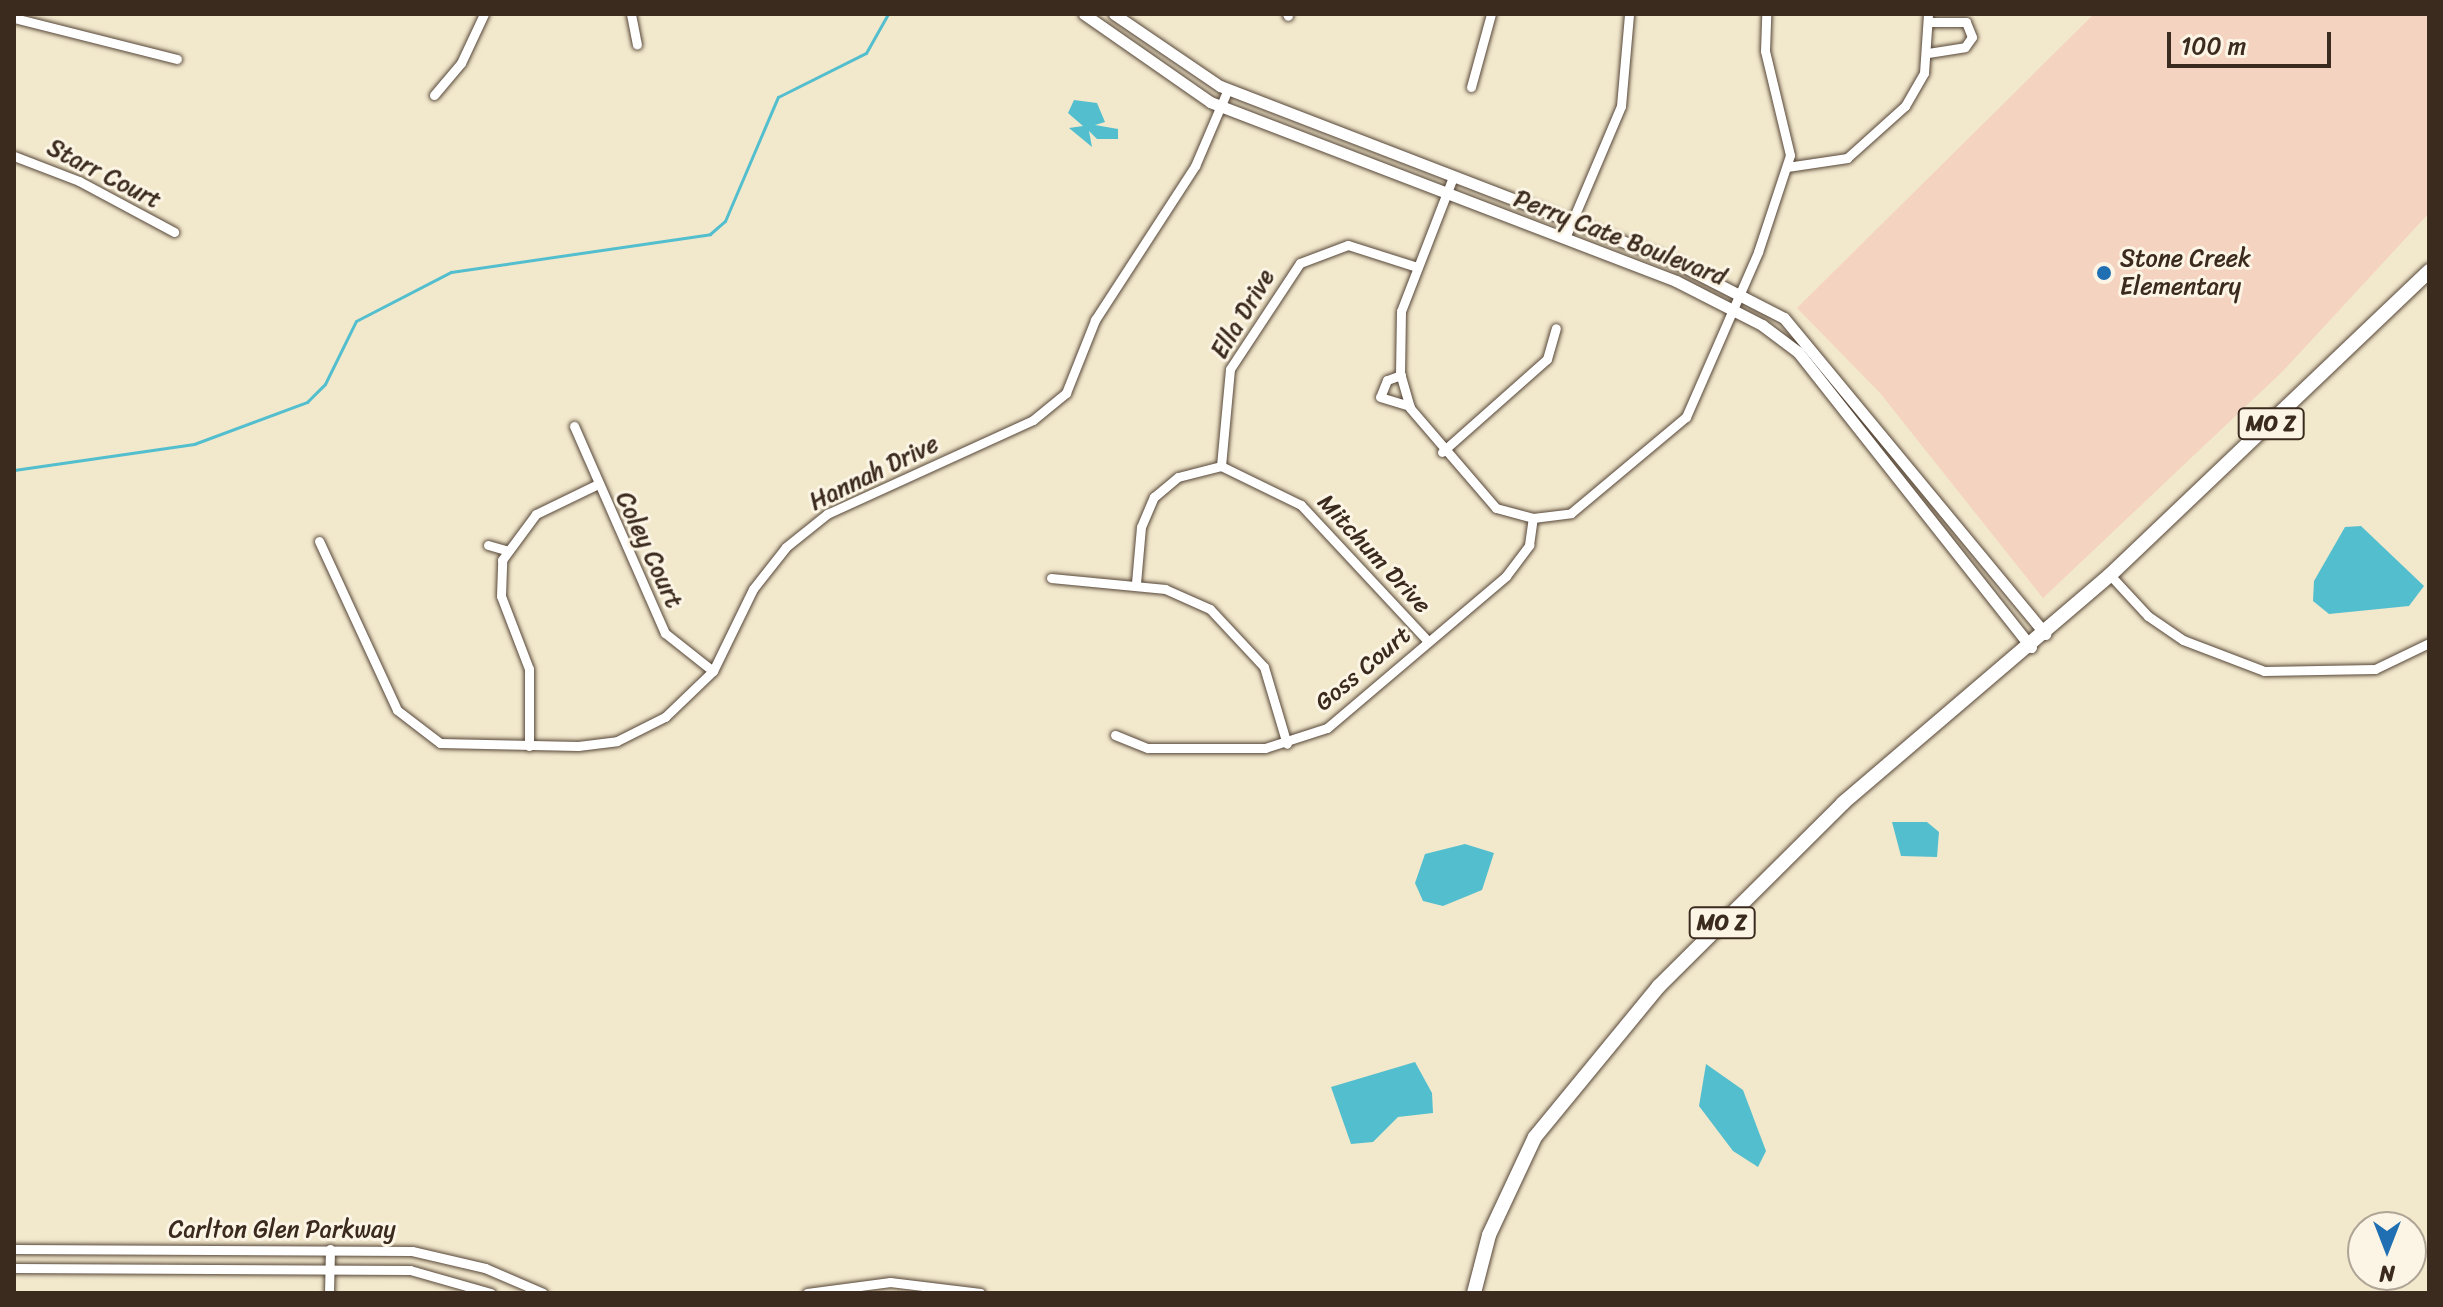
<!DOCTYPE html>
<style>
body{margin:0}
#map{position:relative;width:2443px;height:1307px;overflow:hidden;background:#f2e8cc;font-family:Sriracha,sans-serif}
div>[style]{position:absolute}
.built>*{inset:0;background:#f4d3c0}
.water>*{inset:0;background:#53bfce}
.stream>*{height:3px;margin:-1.5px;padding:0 1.5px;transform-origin:1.5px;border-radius:1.5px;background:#53bfce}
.roads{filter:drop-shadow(0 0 2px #564638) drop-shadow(0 0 2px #564638)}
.minor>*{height:9px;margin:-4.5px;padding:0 4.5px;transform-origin:4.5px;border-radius:4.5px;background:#fff}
.tertiary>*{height:11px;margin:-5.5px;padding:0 5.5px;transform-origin:5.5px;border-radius:5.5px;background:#fff}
.primary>*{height:14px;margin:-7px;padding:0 7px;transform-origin:7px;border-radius:7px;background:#fff}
.dots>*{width:22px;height:22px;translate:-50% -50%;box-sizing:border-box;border:4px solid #fcf5e5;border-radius:50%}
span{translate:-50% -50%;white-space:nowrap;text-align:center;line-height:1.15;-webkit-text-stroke:6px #fcf5e5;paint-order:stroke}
.shield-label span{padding:2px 6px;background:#fcf5e5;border:2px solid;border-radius:6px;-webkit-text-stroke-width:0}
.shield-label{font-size:22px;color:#3b2a1e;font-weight:700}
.street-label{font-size:24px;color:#3b2a1e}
.poi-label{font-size:24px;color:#3b2a1e}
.left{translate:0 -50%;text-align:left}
.frame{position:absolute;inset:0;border:16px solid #3b2a1e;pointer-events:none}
.north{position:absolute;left:2347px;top:1211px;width:80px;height:80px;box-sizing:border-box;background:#fcf5e5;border:2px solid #afa495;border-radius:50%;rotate:180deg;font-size:22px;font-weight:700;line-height:32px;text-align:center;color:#3b2a1e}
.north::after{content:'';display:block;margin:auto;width:28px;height:36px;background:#1f6fb2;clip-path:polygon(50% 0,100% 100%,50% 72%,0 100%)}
.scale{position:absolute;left:2167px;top:32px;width:164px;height:36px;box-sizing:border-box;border:4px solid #3b2a1e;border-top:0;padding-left:10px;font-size:24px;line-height:28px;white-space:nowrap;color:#3b2a1e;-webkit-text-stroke:6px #fcf5e5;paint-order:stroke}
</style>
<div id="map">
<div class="built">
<i style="clip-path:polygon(2094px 14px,2429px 14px,2429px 213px,2283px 371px,2043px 598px,1880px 393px,1797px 308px)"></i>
</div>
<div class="water">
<i style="clip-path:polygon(1074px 100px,1097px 103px,1105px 122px,1095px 125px,1118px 129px,1118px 139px,1097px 139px,1089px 131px,1092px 147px,1069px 128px,1083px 126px,1068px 113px)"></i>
<i style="clip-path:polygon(2361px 526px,2424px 586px,2409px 606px,2329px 614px,2313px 601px,2314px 581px,2345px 527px)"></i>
<i style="clip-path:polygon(1892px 822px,1927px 822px,1939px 832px,1937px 857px,1901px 856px)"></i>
<i style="clip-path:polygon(1465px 844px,1494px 853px,1482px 890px,1443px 906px,1423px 901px,1415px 883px,1425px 854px)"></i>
<i style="clip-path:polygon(1415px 1062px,1432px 1093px,1433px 1113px,1398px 1117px,1373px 1142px,1351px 1144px,1331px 1087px)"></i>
<i style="clip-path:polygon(1706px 1064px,1743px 1090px,1766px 1151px,1758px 1167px,1733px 1151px,1699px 1106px)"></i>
</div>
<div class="stream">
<i style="left:14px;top:470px;width:182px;rotate:-8.2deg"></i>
<i style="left:194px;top:444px;width:121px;rotate:-20.4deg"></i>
<i style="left:307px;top:402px;width:25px;rotate:-45deg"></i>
<i style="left:325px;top:384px;width:70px;rotate:-63.8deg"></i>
<i style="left:356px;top:321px;width:107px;rotate:-27.3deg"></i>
<i style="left:451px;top:272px;width:262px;rotate:-8.3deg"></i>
<i style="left:710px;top:234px;width:20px;rotate:-41deg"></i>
<i style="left:725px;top:221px;width:135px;rotate:-66.9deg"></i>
<i style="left:778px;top:97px;width:98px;rotate:-26.6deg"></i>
<i style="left:866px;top:53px;width:45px;rotate:-60.6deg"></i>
</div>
<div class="roads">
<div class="minor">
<i style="left:631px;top:14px;width:31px;rotate:79deg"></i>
<i style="left:1287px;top:14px;width:2px;rotate:63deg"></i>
<i style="left:14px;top:18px;width:168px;rotate:14.1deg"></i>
<i style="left:1928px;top:53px;width:37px;rotate:-9deg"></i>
<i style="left:1965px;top:47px;width:12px;rotate:-55deg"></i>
<i style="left:1972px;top:37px;width:16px;rotate:-112deg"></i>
<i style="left:1966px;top:22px;width:37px;rotate:180deg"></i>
<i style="left:1471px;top:87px;width:76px;rotate:-74.7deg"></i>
<i style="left:434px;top:95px;width:42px;rotate:-49.8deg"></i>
<i style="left:461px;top:63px;width:54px;rotate:-64.9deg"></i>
<i style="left:14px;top:156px;width:70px;rotate:21deg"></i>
<i style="left:79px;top:181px;width:108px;rotate:28.2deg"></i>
<i style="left:1787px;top:167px;width:61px;rotate:-8.5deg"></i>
<i style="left:1847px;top:158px;width:78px;rotate:-41.9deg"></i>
<i style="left:1905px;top:106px;width:38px;rotate:-60deg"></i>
<i style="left:1924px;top:73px;width:59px;rotate:-86.1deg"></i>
<i style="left:1453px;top:177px;width:144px;rotate:111.2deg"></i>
<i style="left:1401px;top:311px;width:62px;rotate:90.9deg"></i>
<i style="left:1400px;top:373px;width:36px;rotate:74deg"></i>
<i style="left:1410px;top:408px;width:132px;rotate:49.3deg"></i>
<i style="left:1496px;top:508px;width:38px;rotate:15deg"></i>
<i style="left:1533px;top:518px;width:38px;rotate:-7deg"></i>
<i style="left:1571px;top:513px;width:150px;rotate:-39.9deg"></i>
<i style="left:1686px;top:417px;width:180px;rotate:-66.4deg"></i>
<i style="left:1758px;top:252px;width:102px;rotate:-71.7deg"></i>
<i style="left:1790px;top:155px;width:107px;rotate:-103.5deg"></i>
<i style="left:1765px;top:51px;width:37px;rotate:-88deg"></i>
<i style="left:1565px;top:238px;width:143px;rotate:-67deg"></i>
<i style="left:1621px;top:106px;width:92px;rotate:-85deg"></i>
<i style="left:1401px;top:375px;width:15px;rotate:160deg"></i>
<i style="left:1387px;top:380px;width:18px;rotate:112deg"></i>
<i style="left:1380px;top:397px;width:31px;rotate:17deg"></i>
<i style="left:574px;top:426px;width:226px;rotate:66.3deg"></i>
<i style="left:665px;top:633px;width:61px;rotate:38.4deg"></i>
<i style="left:1442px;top:452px;width:140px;rotate:-41.5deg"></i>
<i style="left:1547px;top:359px;width:32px;rotate:-74deg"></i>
<i style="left:1221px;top:466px;width:97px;rotate:-84.7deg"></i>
<i style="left:1230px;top:369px;width:127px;rotate:-56.6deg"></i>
<i style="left:1300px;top:263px;width:51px;rotate:-20.6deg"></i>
<i style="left:1348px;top:245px;width:72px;rotate:17.7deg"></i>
<i style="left:319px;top:541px;width:186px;rotate:65.2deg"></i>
<i style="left:397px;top:710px;width:54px;rotate:37.5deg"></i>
<i style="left:440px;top:743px;width:138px;rotate:1.2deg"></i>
<i style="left:578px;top:746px;width:39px;rotate:-7deg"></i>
<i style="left:617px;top:741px;width:54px;rotate:-26.6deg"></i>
<i style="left:665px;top:717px;width:66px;rotate:-43.8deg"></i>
<i style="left:713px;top:671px;width:91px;rotate:-64deg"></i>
<i style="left:753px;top:589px;width:53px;rotate:-51.8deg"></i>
<i style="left:786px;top:547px;width:53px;rotate:-38.8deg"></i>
<i style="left:827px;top:514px;width:226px;rotate:-24.5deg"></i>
<i style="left:1033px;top:420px;width:43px;rotate:-39.3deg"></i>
<i style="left:1066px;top:393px;width:79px;rotate:-68.3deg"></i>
<i style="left:1095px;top:320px;width:184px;rotate:-57deg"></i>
<i style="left:1195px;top:166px;width:84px;rotate:-66.8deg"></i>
<i style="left:488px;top:545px;width:19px;rotate:16deg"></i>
<i style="left:2110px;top:575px;width:56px;rotate:47.2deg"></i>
<i style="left:2148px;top:616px;width:42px;rotate:34.4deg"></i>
<i style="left:2183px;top:640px;width:87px;rotate:20.9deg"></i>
<i style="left:2264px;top:671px;width:111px;rotate:-1deg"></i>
<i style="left:2375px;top:669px;width:60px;rotate:-25.7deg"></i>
<i style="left:1051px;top:578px;width:115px;rotate:5.5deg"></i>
<i style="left:1165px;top:589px;width:49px;rotate:24deg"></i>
<i style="left:1210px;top:609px;width:79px;rotate:47deg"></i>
<i style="left:1264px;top:667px;width:80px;rotate:73.4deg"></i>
<i style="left:1136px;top:583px;width:56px;rotate:-84.9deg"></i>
<i style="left:1141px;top:527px;width:33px;rotate:-67deg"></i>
<i style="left:1154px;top:497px;width:31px;rotate:-40deg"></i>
<i style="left:1178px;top:477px;width:44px;rotate:-14.3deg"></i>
<i style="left:1221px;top:466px;width:89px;rotate:26deg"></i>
<i style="left:1301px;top:505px;width:186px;rotate:47deg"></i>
<i style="left:1115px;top:735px;width:35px;rotate:22deg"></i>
<i style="left:1148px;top:748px;width:117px"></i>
<i style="left:1265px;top:748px;width:65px;rotate:-17.9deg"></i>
<i style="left:1327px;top:728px;width:235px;rotate:-40.3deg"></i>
<i style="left:1506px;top:576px;width:39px;rotate:-53deg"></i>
<i style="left:1529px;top:545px;width:27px;rotate:-82deg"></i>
<i style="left:529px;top:746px;width:77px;rotate:-90deg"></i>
<i style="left:529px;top:669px;width:78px;rotate:-111deg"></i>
<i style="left:501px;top:596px;width:36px;rotate:-88deg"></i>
<i style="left:502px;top:560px;width:57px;rotate:-53.5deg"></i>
<i style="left:536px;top:514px;width:67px;rotate:-25.8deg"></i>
<i style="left:14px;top:1249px;width:398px;rotate:0.3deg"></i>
<i style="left:412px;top:1251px;width:75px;rotate:13.1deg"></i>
<i style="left:485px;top:1268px;width:63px;rotate:23.3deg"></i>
<i style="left:14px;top:1268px;width:396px;rotate:0.3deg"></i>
<i style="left:410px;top:1270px;width:84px;rotate:15.9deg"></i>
<i style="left:329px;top:1293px;width:44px;rotate:-88.7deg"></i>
<i style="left:807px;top:1293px;width:84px;rotate:-7.5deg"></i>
<i style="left:890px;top:1282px;width:91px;rotate:7deg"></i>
</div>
<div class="tertiary">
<i style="left:1084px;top:14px;width:154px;rotate:34.9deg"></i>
<i style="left:1210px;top:102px;width:499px;rotate:21deg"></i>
<i style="left:1676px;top:281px;width:97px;rotate:27.1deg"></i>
<i style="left:1762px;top:325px;width:45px;rotate:36.9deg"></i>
<i style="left:1798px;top:352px;width:376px;rotate:51.7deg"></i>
<i style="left:1114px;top:14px;width:128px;rotate:34.2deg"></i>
<i style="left:1220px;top:86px;width:481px;rotate:21.1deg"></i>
<i style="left:1669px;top:259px;width:129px;rotate:27.2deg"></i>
<i style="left:1784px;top:318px;width:410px;rotate:50.4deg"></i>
</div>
<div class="primary">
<i style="left:1474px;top:1293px;width:60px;rotate:-75.5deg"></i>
<i style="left:1489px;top:1235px;width:108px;rotate:-64.9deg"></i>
<i style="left:1535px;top:1137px;width:195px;rotate:-50.6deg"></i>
<i style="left:1659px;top:986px;width:260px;rotate:-44.8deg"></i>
<i style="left:1843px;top:803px;width:351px;rotate:-40.5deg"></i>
<i style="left:2110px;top:575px;width:441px;rotate:-43.6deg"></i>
</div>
</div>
<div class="dots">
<i style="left:2104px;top:273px;background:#1f6fb2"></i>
</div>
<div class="shield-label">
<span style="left:2271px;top:424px">MO Z</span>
<span style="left:1722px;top:923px">MO Z</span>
</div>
<div class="street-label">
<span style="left:104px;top:174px;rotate:27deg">Starr Court</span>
<span style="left:1620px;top:238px;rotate:21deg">Perry Cate Boulevard</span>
<span style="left:1243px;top:314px;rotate:-59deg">Ella Drive</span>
<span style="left:874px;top:473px;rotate:-26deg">Hannah Drive</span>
<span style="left:649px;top:550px;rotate:65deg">Coley Court</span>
<span style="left:1374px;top:554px;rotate:47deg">Mitchum Drive</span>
<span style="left:1363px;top:669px;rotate:-40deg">Goss Court</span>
<span style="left:282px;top:1230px">Carlton Glen Parkway</span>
</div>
<div class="poi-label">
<span class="left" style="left:2120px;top:273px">Stone Creek<br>Elementary</span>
</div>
<div class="frame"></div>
<div class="north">N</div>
<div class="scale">100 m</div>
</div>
